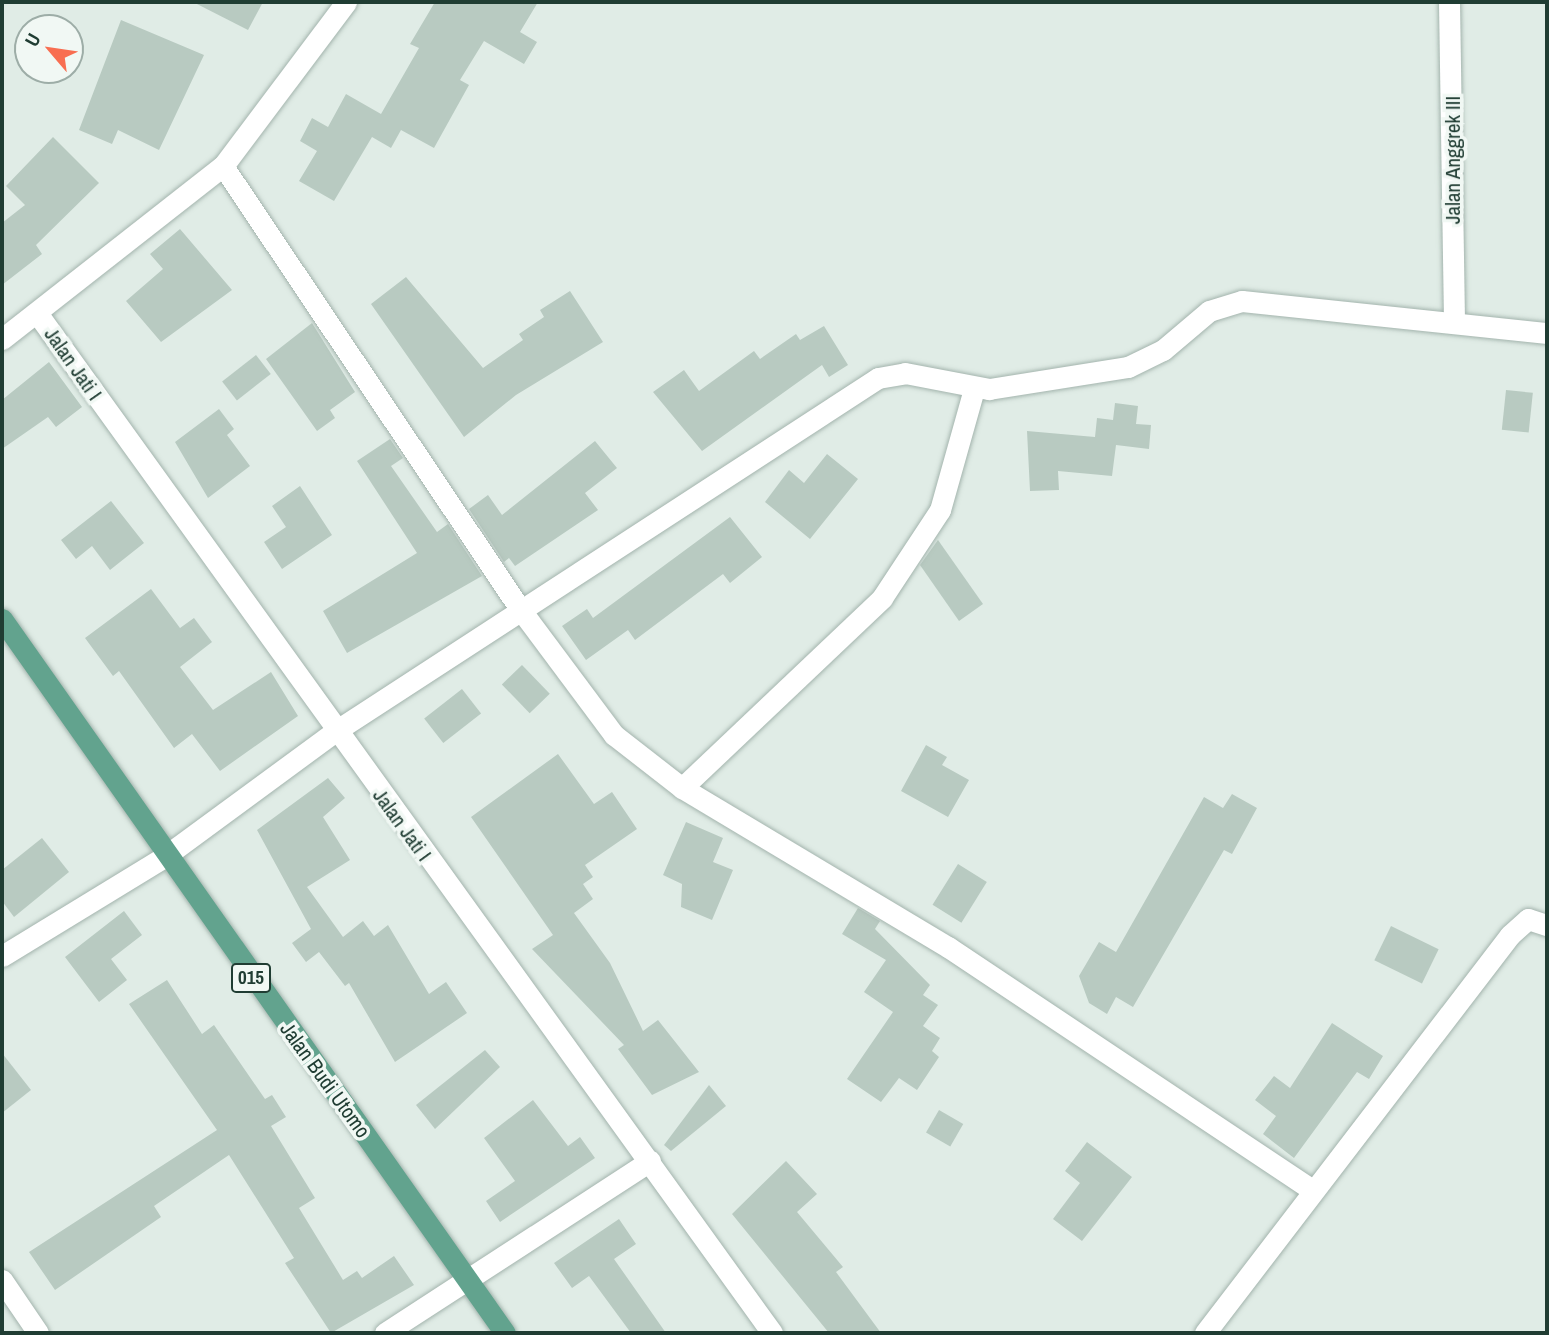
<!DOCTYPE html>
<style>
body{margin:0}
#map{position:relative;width:1549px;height:1335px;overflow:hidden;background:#e0ece6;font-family:"Archivo Narrow",sans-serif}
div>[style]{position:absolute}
.building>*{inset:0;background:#b8cac1;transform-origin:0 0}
.roads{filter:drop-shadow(0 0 2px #a3b4ad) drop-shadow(0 0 2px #a3b4ad)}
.minor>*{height:21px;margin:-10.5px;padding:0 10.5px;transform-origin:10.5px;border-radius:10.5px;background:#fff}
.primary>*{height:21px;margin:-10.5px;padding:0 10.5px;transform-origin:10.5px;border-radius:10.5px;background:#62a38e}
span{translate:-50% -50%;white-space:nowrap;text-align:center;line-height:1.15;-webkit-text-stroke:7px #f1f8f4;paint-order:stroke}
.shield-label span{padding:2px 5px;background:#f1f8f4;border:2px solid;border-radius:5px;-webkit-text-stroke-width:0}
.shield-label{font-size:19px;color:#203d33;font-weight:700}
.street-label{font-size:21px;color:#203d33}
.frame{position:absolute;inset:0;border:4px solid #203d33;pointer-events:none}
.north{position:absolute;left:14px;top:14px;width:70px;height:70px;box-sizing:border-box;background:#f1f8f4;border:2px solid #9dada7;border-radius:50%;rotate:299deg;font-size:19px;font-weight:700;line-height:28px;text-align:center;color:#203d33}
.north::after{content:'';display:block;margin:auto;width:24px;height:32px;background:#f86e51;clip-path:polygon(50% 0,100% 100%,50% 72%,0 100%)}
</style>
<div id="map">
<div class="building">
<i style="clip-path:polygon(193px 2px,263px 2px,248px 30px)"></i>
<i style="clip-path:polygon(435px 2px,538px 2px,520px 32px,537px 42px,524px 64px,484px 41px,460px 80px,469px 85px,434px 148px,401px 130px,391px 148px,372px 137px,334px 201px,299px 181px,317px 151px,300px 141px,312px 118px,328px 127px,346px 94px,381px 114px,419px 48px,410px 44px)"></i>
<i style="clip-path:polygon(121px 20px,204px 55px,159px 150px,118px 130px,112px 144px,79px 130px)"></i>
<i style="clip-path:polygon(53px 137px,99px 183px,36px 245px,42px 254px,2px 285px,2px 223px,25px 205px,6px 186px)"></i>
<i style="clip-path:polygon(180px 229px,232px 290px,161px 342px,126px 301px,163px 269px,150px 254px)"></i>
<i style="clip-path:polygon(406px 277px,483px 368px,523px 340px,519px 334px,544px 317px,540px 310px,570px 291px,603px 342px,516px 395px,464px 437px,371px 304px)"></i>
<i style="clip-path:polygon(312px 323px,355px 392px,330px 410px,335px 418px,317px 431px,266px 359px)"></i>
<i style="clip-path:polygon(824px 326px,848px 365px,829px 377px,822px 365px,702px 451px,653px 392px,684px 370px,699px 391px,754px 351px,760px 359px,796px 334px,800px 340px)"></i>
<i style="left:256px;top:355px;width:24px;height:43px;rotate:52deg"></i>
<i style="clip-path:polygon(49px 362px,82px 407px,56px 427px,48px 417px,2px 449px,2px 400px)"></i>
<i style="left:1506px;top:390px;width:27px;height:40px;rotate:6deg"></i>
<i style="clip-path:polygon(1115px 403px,1138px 406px,1136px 424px,1151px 425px,1149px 449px,1116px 445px,1112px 476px,1058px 471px,1059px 490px,1030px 491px,1027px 431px,1095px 437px,1097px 418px,1113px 420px)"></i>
<i style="clip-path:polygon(219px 409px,234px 429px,227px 435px,250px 466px,208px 498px,175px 442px)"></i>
<i style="clip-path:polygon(390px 439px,403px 458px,391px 466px,437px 532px,448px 524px,482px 576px,347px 653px,323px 611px,417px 553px,357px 461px)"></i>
<i style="clip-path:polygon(595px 441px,617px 468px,585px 493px,598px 510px,515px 566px,509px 558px,504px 562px,469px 509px,488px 495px,502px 515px)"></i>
<i style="clip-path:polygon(827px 454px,858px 479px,810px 539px,765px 502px,789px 470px,804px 483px)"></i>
<i style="clip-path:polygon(300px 486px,332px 535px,282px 569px,264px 542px,286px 527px,272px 506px)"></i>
<i style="clip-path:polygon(111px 501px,144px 543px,110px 570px,92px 546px,76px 559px,61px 540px)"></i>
<i style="clip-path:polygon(730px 517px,762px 557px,730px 583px,723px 574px,635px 640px,628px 630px,586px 660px,562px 626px,587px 609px,593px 618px)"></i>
<i style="clip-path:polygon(938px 540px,983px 604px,959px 621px,920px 565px)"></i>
<i style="clip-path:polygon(151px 589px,180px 628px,194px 618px,212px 642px,180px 667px,213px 710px,271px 672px,298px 716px,220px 771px,192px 734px,174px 748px,119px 671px,113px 676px,85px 638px)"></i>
<i style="left:522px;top:665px;width:40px;height:28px;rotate:46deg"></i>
<i style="left:462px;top:689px;width:31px;height:48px;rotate:52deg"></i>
<i style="clip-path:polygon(926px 745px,947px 757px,942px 765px,969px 780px,948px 817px,901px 791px)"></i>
<i style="clip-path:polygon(558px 754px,594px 804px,612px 792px,637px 829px,585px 865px,593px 877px,583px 884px,593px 899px,574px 913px,610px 963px,643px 1031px,658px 1020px,699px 1072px,652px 1095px,618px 1049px,624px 1045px,532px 949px,553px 935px,471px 817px)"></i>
<i style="clip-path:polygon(328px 778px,345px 798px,323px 817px,350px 860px,307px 887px,343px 937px,363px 921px,374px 936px,388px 925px,429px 994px,446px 982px,467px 1013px,395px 1062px,349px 983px,345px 986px,319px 952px,306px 962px,292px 943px,311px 929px,257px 830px)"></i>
<i style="clip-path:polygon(1232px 794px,1257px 808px,1232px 854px,1224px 850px,1133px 1007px,1116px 997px,1107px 1014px,1089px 1003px,1079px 976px,1099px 942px,1116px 952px,1204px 797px,1223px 808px)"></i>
<i style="clip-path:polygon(686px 822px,723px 838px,713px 862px,733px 870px,712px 920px,681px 907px,682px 884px,663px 875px)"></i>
<i style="clip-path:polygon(42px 838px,69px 872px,14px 917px,2px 901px,2px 870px)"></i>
<i style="left:958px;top:864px;width:34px;height:48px;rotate:32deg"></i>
<i style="clip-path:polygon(858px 908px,880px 921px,875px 929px,930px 985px,923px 995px,938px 1005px,923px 1026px,940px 1038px,932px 1051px,939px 1057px,917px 1090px,899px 1078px,881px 1102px,847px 1079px,893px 1012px,864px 992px,886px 960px,842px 934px)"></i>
<i style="clip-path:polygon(124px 911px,142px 935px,111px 959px,127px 980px,99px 1002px,65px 957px)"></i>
<i style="left:1391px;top:926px;width:53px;height:38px;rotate:26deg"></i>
<i style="clip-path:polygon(167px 980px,202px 1034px,214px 1025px,265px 1099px,272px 1095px,286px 1117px,271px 1126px,315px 1198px,299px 1208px,343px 1280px,357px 1271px,362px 1278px,394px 1256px,414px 1285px,331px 1333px,285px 1263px,294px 1258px,229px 1155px,154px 1206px,161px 1217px,55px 1290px,29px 1252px,217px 1130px,129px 1004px)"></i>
<i style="clip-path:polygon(1332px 1023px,1383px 1056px,1369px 1079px,1357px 1072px,1294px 1158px,1263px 1134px,1276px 1116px,1255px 1100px,1274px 1076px,1290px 1088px)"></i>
<i style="clip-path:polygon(485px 1050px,500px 1067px,435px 1129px,416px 1105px)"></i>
<i style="clip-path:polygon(2px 1053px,31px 1090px,2px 1113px)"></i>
<i style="clip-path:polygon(709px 1085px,726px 1106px,671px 1151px,664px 1145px)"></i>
<i style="clip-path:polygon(533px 1100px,568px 1146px,580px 1137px,595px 1158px,500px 1222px,486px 1201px,515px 1181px,484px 1138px)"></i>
<i style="left:939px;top:1110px;width:28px;height:26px;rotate:30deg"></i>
<i style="clip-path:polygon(1087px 1142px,1132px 1177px,1082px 1241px,1053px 1219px,1080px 1183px,1065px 1171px)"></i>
<i style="clip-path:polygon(786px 1161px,817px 1194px,797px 1212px,843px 1267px,836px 1272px,881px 1333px,829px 1333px,732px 1214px)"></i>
<i style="clip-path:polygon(619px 1219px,636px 1244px,614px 1259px,666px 1333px,631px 1333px,589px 1276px,572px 1288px,554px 1263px)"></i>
</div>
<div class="roads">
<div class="minor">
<i style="left:1449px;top:2px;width:317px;rotate:89.1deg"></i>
<i style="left:223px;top:166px;width:533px;rotate:56.16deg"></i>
<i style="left:520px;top:609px;width:157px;rotate:53.3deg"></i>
<i style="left:614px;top:735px;width:86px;rotate:37.9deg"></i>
<i style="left:682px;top:788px;width:310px;rotate:30.9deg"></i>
<i style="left:948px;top:947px;width:438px;rotate:33.7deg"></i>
<i style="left:37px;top:313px;width:1257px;rotate:54.22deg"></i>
<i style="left:2px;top:339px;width:281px;rotate:-38.1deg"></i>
<i style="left:223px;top:166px;width:205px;rotate:-53.1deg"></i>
<i style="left:682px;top:788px;width:276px;rotate:-43.5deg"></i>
<i style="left:882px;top:598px;width:105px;rotate:-56.6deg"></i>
<i style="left:940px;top:510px;width:126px;rotate:-74.3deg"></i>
<i style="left:2px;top:956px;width:190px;rotate:-31.4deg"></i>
<i style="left:164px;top:857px;width:211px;rotate:-36.3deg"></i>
<i style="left:334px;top:732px;width:649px;rotate:-33.05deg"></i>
<i style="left:878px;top:378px;width:27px;rotate:-10deg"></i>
<i style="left:905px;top:373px;width:86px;rotate:10.8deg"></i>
<i style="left:989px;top:389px;width:141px;rotate:-9deg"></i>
<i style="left:1128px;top:367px;width:39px;rotate:-26deg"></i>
<i style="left:1163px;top:350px;width:60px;rotate:-40.3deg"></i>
<i style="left:1209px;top:311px;width:34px;rotate:-17deg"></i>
<i style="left:1242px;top:301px;width:307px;rotate:6deg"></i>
<i style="left:2px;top:1280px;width:64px;rotate:55.8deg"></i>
<i style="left:385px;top:1333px;width:316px;rotate:-33deg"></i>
<i style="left:1205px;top:1333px;width:501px;rotate:-52.54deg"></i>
<i style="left:1510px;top:935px;width:24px;rotate:-42deg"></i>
<i style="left:1528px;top:919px;width:20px;rotate:18deg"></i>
</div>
<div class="primary">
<i style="left:2px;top:619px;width:873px;rotate:54.84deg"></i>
</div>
</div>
<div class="shield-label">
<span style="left:251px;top:978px">015</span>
</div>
<div class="street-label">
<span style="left:1453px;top:160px;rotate:-90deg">Jalan Anggrek III</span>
<span style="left:73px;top:364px;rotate:55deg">Jalan Jati I</span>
<span style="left:402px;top:825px;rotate:54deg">Jalan Jati I</span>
<span style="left:325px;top:1080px;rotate:54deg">Jalan Budi Utomo</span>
</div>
<div class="frame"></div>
<div class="north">U</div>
</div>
